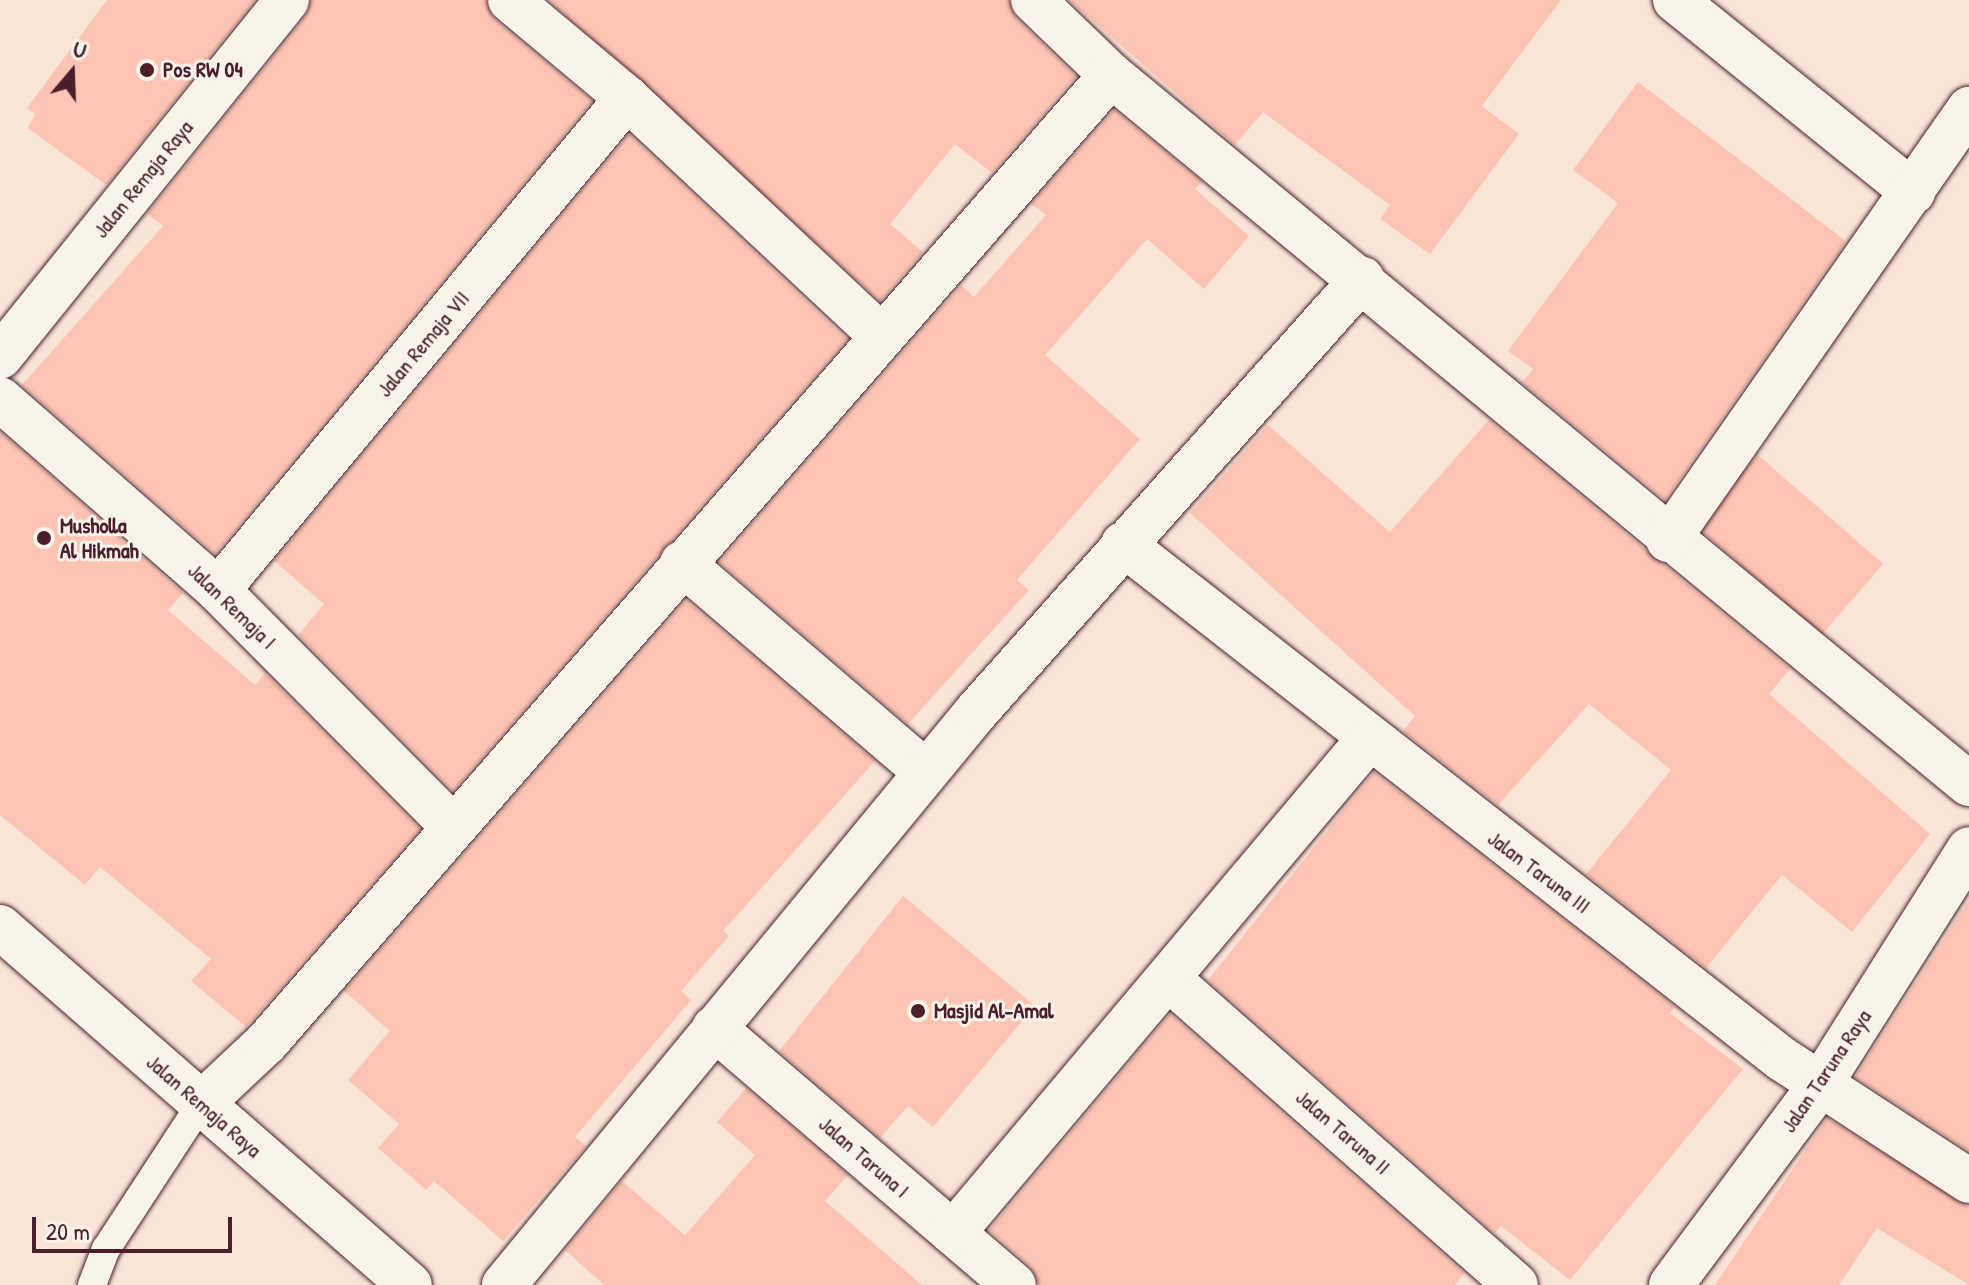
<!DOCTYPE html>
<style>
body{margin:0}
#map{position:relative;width:1969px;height:1285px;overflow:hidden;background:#f9e5d8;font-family:"Patrick Hand",sans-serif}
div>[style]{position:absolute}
.building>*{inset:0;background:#fdc4b3;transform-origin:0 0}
.roads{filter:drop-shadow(0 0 2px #4a1f2b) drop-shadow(0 0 2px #4a1f2b)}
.lane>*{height:28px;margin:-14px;padding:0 14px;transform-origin:14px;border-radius:14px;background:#f7f3e8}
.street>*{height:44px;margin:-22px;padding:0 22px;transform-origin:22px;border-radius:22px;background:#f7f3e8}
.dots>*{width:22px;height:22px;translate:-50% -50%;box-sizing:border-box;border:4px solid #f7f3e8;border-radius:50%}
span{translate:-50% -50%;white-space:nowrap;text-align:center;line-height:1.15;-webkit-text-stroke:6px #f7f3e8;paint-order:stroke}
.poi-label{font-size:22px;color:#4a1f2b;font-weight:700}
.left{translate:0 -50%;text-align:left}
.street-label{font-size:22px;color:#4a1f2b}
.north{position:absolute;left:32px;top:32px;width:80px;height:80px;-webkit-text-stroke:6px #f7f3e8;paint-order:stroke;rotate:19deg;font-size:22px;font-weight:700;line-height:32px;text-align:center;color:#4a1f2b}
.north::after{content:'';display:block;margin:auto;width:28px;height:36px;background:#4a1f2b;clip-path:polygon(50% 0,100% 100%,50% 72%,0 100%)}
.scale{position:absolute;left:32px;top:1217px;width:200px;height:36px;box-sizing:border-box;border:4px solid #4a1f2b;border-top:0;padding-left:10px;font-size:24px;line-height:28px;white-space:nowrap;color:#4a1f2b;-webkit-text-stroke:6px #f7f3e8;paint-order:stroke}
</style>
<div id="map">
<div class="building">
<i style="clip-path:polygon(107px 0,255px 0,106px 185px,28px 128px,35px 114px,27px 108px)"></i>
<i style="clip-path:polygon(311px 0,486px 0,494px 19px,592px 101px,215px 554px,22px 385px,163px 226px,147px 214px,306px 16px)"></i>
<i style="clip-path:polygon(549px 0,1009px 0,1016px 18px,1076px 76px,992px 173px,955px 144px,890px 224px,923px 252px,880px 301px)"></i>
<i style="clip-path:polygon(1069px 0,1561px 0,1482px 106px,1519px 134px,1430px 254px,1380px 219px,1390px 205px,1263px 112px,1235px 145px)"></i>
<i style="clip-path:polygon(1638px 82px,1846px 241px,1665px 500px,1522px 382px,1533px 369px,1508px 351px,1618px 203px,1573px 170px)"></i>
<i style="clip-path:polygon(1114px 110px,1202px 182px,1195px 189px,1249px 236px,1204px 289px,1147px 239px,1045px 355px,1140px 439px,1017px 580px,1029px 590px,908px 724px,719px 562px,961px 285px,974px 297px,1046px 215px,1031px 204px)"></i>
<i style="clip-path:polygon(629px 134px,847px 339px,453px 791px,298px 635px,324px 604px,274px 561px)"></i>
<i style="clip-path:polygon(1489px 420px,1790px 669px,1769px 694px,1930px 834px,1852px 932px,1782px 875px,1706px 968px,1586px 874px,1671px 770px,1589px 704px,1498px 805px,1403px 731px,1415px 716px,1190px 513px,1268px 425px,1390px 532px)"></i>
<i style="clip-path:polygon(0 432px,183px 593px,168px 610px,255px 685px,265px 673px,420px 829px,246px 1027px,191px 981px,211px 959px,100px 867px,85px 885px,0 815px)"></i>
<i style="left:1758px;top:455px;width:166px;height:94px;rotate:41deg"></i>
<i style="clip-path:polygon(686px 600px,875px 761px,723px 931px,729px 936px,681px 991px,691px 1000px,575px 1137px,586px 1146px,503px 1241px,434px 1181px,426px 1190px,378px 1148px,399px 1124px,348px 1080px,390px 1031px,344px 991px)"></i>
<i style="clip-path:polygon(1374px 772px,1675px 1007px,1670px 1013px,1743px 1069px,1570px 1280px,1501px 1226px,1495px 1233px,1208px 980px)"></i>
<i style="clip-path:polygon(903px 896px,1035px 1006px,933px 1127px,908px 1106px,880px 1138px,779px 1051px)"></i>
<i style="clip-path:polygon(1969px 900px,1969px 1151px,1855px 1077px)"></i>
<i style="clip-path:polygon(1170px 1014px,1464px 1273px,1455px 1285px,1038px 1285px,1030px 1266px,989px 1230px)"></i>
<i style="clip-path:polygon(746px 1088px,848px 1175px,825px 1201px,922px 1285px,604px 1285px,565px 1250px,622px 1181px,685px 1235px,755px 1155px,717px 1122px)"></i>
<i style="clip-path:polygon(1827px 1118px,1969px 1206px,1969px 1285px,1877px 1228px,1839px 1285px,1715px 1285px)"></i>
</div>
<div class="roads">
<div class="lane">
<i style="left:92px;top:1285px;width:39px;rotate:-69deg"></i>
<i style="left:106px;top:1249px;width:173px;rotate:-56.8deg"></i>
</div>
<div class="street">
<i style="left:510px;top:0;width:153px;rotate:39.9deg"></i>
<i style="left:627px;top:98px;width:348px;rotate:43.1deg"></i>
<i style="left:1033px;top:0;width:108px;rotate:43.9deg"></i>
<i style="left:1111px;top:75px;width:1113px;rotate:39.57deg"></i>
<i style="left:1675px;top:0;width:306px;rotate:38.9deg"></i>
<i style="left:0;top:357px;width:458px;rotate:-51.2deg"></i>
<i style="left:0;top:399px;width:290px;rotate:41.2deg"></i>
<i style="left:218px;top:590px;width:331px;rotate:45.2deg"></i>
<i style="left:1668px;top:540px;width:526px;rotate:-55.07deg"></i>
<i style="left:1123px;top:544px;width:836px;rotate:38.01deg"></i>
<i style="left:1782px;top:1059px;width:223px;rotate:33.1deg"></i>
<i style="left:682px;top:563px;width:321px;rotate:40.6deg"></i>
<i style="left:218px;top:590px;width:640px;rotate:-50.26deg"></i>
<i style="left:0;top:927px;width:544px;rotate:41.13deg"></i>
<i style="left:1170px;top:980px;width:461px;rotate:41.4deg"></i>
<i style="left:714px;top:1028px;width:395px;rotate:40.6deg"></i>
<i style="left:201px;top:1104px;width:89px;rotate:-43.2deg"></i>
<i style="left:266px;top:1043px;width:1285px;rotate:-48.88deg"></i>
<i style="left:953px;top:1233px;width:643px;rotate:-49.92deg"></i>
<i style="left:504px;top:1285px;width:744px;rotate:-50.51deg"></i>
<i style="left:977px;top:711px;width:579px;rotate:-48.29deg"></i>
<i style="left:1671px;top:1285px;width:249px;rotate:-53.3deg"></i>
<i style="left:1820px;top:1085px;width:279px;rotate:-57.7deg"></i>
</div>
</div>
<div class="dots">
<i style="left:147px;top:70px;background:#4a1f2b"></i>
<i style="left:44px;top:538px;background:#4a1f2b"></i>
<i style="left:918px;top:1011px;background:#4a1f2b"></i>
</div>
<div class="poi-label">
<span class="left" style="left:163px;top:70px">Pos RW 04</span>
<span class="left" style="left:60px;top:538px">Musholla<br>Al Hikmah</span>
<span class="left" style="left:934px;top:1011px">Masjid Al-Amal</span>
</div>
<div class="street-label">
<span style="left:143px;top:179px;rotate:-51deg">Jalan Remaja Raya</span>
<span style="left:423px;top:344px;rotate:-50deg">Jalan Remaja VII</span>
<span style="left:232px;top:606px;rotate:44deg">Jalan Remaja I</span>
<span style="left:1539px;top:872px;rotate:37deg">Jalan Taruna III</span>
<span style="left:1826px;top:1071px;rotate:-56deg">Jalan Taruna Raya</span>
<span style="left:204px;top:1106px;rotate:41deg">Jalan Remaja Raya</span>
<span style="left:1343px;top:1132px;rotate:41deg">Jalan Taruna II</span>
<span style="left:864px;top:1157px;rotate:41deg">Jalan Taruna I</span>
</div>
<div class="north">U</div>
<div class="scale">20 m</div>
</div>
